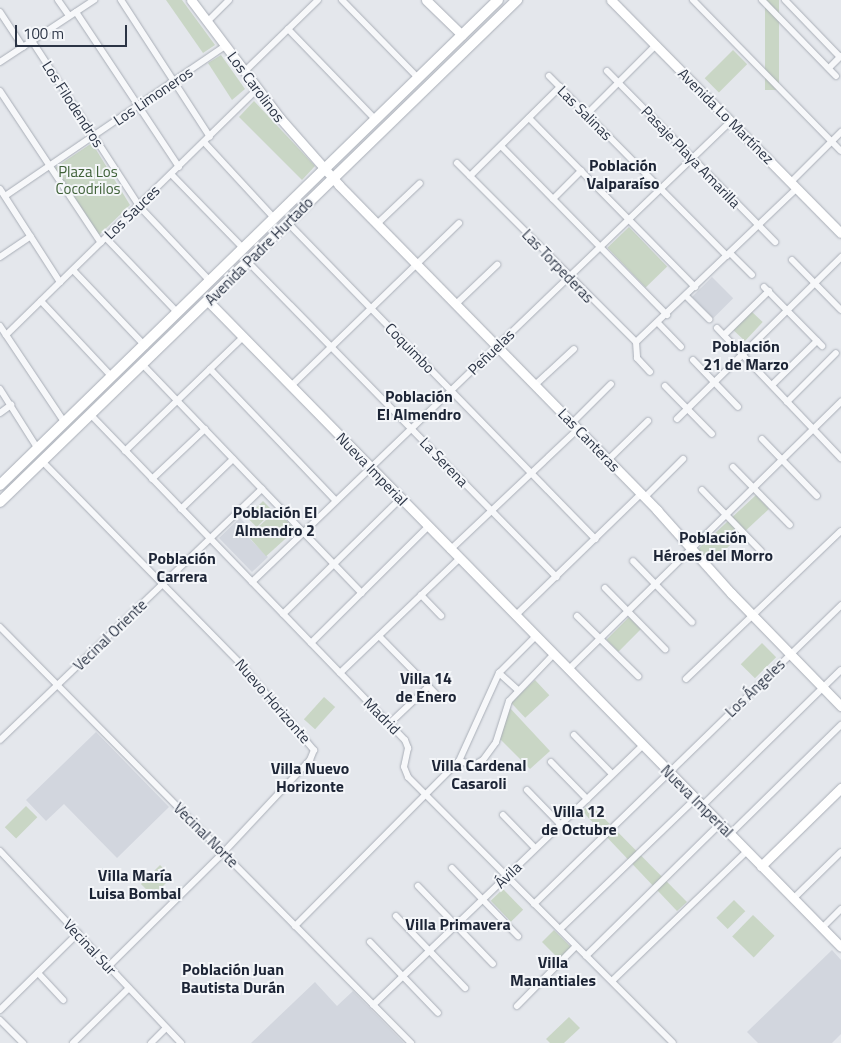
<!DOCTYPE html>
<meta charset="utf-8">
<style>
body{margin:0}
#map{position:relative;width:841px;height:1043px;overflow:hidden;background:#e4e7ec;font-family:"Titillium Web",sans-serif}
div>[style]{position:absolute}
.built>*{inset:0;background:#d2d6de;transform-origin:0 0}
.green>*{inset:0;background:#c9d6c5;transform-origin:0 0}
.roads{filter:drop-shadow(0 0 1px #a9aeb7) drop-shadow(0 0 1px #a9aeb7)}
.street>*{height:6px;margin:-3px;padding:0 3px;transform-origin:3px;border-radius:3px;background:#f7f8fa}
.secondary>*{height:9px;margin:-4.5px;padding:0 4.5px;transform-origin:4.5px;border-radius:4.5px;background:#fff}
.primary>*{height:10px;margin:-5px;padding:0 5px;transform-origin:5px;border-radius:5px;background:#fff}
span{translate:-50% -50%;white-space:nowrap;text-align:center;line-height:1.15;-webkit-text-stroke:4px #f4f6f9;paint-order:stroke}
.street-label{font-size:15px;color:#2b3445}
.park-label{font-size:15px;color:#3f6138}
.neighbourhood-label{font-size:16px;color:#1d2536;font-weight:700}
.scale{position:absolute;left:15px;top:25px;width:112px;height:22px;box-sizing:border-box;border:2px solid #2b3445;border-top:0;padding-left:6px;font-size:15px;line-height:18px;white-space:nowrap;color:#2b3445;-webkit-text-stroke:4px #f4f6f9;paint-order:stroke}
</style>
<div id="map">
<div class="built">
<i style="left:712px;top:277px;width:30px;height:28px;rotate:45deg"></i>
<i style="clip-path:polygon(240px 518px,254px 532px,249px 538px,268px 557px,252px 572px,219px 538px)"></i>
<i style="clip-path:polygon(96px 732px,169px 807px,117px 858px,64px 804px,46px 821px,26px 800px)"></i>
<i style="clip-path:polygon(832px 950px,841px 960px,841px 1034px,832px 1043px,758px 1043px,747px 1032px)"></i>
<i style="clip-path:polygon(315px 982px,337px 1006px,353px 991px,404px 1043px,251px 1043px)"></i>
</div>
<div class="green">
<i style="clip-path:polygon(166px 0,182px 0,215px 45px,203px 53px)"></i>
<i style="left:765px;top:0;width:14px;height:90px"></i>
<i style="left:733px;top:50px;width:20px;height:40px;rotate:45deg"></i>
<i style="clip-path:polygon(221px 55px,245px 89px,232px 100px,208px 63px)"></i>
<i style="clip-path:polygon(254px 101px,315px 166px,302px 180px,239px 117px)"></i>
<i style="clip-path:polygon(92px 143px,130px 205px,99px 235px,53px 169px)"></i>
<i style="left:629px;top:227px;width:55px;height:30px;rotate:46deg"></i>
<i style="left:751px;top:311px;width:16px;height:26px;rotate:43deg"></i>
<i style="left:756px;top:495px;width:19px;height:80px;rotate:47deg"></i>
<i style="left:263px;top:501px;width:14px;height:23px;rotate:45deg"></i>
<i style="left:277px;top:510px;width:27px;height:39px;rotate:48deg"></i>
<i style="left:629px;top:617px;width:17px;height:32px;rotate:45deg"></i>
<i style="left:762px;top:643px;width:20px;height:30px;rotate:45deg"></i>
<i style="left:535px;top:680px;width:21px;height:33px;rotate:47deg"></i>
<i style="left:324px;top:697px;width:15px;height:30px;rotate:42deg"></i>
<i style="clip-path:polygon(509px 707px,550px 751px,530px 769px,500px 739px)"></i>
<i style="clip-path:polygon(590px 804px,687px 902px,677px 911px,582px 811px)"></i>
<i style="left:26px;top:806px;width:16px;height:30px;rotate:45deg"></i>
<i style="left:160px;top:865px;width:17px;height:27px;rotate:45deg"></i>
<i style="left:503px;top:889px;width:29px;height:17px;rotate:46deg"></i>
<i style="left:734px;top:900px;width:16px;height:25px;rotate:45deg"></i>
<i style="left:753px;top:915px;width:30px;height:30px;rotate:44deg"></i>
<i style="left:554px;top:930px;width:24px;height:17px;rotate:45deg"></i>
<i style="clip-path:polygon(569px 1017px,580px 1028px,564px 1043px,550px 1043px,546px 1039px)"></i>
</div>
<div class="roads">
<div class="street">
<i style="left:58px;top:0;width:19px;rotate:55deg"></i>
<i style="left:121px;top:0;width:163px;rotate:57deg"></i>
<i style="left:342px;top:0;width:109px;rotate:45.7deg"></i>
<i style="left:693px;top:0;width:211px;rotate:45.6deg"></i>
<i style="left:762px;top:0;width:106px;rotate:45.8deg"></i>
<i style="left:785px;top:0;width:79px;rotate:46deg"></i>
<i style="left:0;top:12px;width:42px;rotate:56.7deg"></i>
<i style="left:76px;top:12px;width:186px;rotate:56.4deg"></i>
<i style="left:207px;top:22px;width:31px;rotate:-45deg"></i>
<i style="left:288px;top:29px;width:127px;rotate:46deg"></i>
<i style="left:32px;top:41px;width:197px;rotate:57deg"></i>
<i style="left:139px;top:206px;width:103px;rotate:46.6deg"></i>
<i style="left:0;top:62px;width:113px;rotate:-33.4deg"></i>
<i style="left:829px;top:68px;width:17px;rotate:-45deg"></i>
<i style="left:607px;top:71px;width:240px;rotate:45.5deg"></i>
<i style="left:244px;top:72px;width:103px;rotate:-44.2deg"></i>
<i style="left:549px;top:76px;width:253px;rotate:45.3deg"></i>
<i style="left:0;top:91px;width:182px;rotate:56.4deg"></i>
<i style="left:587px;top:114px;width:98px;rotate:-45deg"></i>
<i style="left:529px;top:118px;width:237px;rotate:45.5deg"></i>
<i style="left:204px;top:142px;width:105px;rotate:47.3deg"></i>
<i style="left:501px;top:146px;width:237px;rotate:45.5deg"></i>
<i style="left:457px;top:163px;width:253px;rotate:45deg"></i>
<i style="left:171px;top:174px;width:105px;rotate:45.8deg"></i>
<i style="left:470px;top:176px;width:127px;rotate:-44.7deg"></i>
<i style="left:791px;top:182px;width:71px;rotate:-45deg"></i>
<i style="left:0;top:189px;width:111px;rotate:57.2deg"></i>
<i style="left:5px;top:196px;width:266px;rotate:-34.3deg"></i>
<i style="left:553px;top:199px;width:40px;rotate:-45deg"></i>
<i style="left:288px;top:223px;width:441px;rotate:45.8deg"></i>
<i style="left:377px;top:224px;width:59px;rotate:-43.6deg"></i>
<i style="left:106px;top:238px;width:104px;rotate:46.2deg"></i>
<i style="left:730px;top:253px;width:31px;rotate:45deg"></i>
<i style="left:0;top:257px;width:37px;rotate:-34deg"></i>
<i style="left:792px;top:260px;width:70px;rotate:45.6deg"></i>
<i style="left:248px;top:262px;width:441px;rotate:45.6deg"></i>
<i style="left:73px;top:270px;width:105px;rotate:46.5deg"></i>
<i style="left:764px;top:287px;width:83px;rotate:45.5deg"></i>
<i style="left:686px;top:296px;width:33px;rotate:45deg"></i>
<i style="left:41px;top:301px;width:104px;rotate:46.9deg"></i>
<i style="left:456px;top:304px;width:57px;rotate:-43.6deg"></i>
<i style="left:658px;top:323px;width:33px;rotate:46deg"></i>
<i style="left:0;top:326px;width:117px;rotate:56.2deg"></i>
<i style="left:717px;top:328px;width:180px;rotate:46.4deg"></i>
<i style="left:6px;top:335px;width:351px;rotate:-44.4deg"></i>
<i style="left:724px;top:335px;width:63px;rotate:-44.4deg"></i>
<i style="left:636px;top:342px;width:223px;rotate:-43.7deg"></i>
<i style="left:636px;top:342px;width:16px;rotate:86deg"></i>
<i style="left:637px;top:358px;width:19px;rotate:47deg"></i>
<i style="left:693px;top:360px;width:65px;rotate:46.2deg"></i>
<i style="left:143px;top:365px;width:316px;rotate:46.2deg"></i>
<i style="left:210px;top:369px;width:182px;rotate:46.3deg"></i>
<i style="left:535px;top:385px;width:53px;rotate:-42.7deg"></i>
<i style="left:772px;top:385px;width:63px;rotate:-44.4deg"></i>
<i style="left:291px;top:386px;width:234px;rotate:-44.1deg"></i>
<i style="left:665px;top:386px;width:67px;rotate:45.6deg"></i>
<i style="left:0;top:389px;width:71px;rotate:57.7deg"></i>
<i style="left:787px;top:402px;width:69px;rotate:-45deg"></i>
<i style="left:0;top:413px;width:14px;rotate:-36deg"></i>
<i style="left:91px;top:415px;width:452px;rotate:46deg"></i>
<i style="left:405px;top:740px;width:9px;rotate:69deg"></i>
<i style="left:408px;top:748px;width:19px;rotate:102deg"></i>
<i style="left:404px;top:767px;width:11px;rotate:68deg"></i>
<i style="left:408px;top:777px;width:375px;rotate:45.1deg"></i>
<i style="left:677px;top:419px;width:231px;rotate:-44.6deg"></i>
<i style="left:572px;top:423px;width:55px;rotate:-45deg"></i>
<i style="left:762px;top:439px;width:79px;rotate:46deg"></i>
<i style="left:125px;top:451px;width:164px;rotate:-44deg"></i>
<i style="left:608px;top:460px;width:56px;rotate:-44.3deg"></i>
<i style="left:42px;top:461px;width:281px;rotate:45.6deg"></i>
<i style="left:239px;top:662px;width:116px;rotate:49.6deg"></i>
<i style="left:314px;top:750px;width:11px;rotate:112deg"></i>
<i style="left:310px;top:760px;width:127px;rotate:133.1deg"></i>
<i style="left:223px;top:853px;width:161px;rotate:135.3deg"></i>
<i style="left:733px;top:467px;width:81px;rotate:45.5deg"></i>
<i style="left:152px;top:479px;width:73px;rotate:-43.3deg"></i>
<i style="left:702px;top:490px;width:85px;rotate:46deg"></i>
<i style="left:645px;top:497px;width:54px;rotate:-45deg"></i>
<i style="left:181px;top:509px;width:72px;rotate:-43.9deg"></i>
<i style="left:450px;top:550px;width:176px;rotate:-43.4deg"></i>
<i style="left:633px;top:561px;width:85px;rotate:46deg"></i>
<i style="left:252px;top:582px;width:665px;rotate:-43.9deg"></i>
<i style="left:605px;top:588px;width:86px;rotate:45.5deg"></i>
<i style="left:421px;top:595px;width:29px;rotate:46deg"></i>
<i style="left:283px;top:614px;width:164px;rotate:-44.5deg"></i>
<i style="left:515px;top:616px;width:175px;rotate:-44.1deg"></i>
<i style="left:577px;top:616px;width:86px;rotate:44.5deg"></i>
<i style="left:0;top:627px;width:585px;rotate:45.35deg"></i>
<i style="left:379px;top:636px;width:80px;rotate:45.5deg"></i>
<i style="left:311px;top:643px;width:165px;rotate:-44.8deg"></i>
<i style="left:568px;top:670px;width:383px;rotate:-44.5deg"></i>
<i style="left:340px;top:673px;width:165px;rotate:-43.8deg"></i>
<i style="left:499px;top:673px;width:25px;rotate:42deg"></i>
<i style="left:686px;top:679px;width:214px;rotate:-43.7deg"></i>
<i style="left:389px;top:724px;width:55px;rotate:-43.5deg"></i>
<i style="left:574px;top:735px;width:54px;rotate:45.7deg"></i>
<i style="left:0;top:740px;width:363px;rotate:-43.8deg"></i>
<i style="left:459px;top:761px;width:16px;rotate:15deg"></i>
<i style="left:474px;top:765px;width:10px;rotate:-29deg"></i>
<i style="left:483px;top:760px;width:22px;rotate:-54deg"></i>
<i style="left:496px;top:742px;width:43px;rotate:-72.4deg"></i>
<i style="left:509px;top:701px;width:64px;rotate:-46.3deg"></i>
<i style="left:551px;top:762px;width:52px;rotate:45.8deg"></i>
<i style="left:527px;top:790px;width:47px;rotate:45.9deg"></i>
<i style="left:702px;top:806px;width:194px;rotate:-44.4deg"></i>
<i style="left:503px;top:815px;width:46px;rotate:45.9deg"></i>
<i style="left:730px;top:834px;width:156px;rotate:-44.5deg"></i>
<i style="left:0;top:851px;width:264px;rotate:46.7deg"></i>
<i style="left:452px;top:868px;width:95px;rotate:45.9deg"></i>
<i style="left:418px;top:886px;width:108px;rotate:46.1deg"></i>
<i style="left:793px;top:899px;width:67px;rotate:-44.4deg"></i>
<i style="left:534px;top:904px;width:429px;rotate:-44.2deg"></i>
<i style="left:396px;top:916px;width:100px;rotate:46.2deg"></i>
<i style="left:295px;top:926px;width:233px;rotate:-45.2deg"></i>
<i style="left:459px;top:761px;width:97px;rotate:-65.6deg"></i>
<i style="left:499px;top:673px;width:51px;rotate:-45deg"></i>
<i style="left:822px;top:928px;width:27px;rotate:-45deg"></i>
<i style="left:560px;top:929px;width:187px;rotate:-43.9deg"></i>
<i style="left:370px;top:942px;width:98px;rotate:46.2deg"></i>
<i style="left:586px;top:956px;width:188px;rotate:-44.6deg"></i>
<i style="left:38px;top:973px;width:37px;rotate:47deg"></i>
<i style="left:612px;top:981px;width:187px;rotate:-43.9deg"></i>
<i style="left:373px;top:1005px;width:375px;rotate:-43.9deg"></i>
<i style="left:517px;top:1006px;width:84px;rotate:-45.5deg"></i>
<i style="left:0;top:1010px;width:110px;rotate:-44.6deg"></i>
<i style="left:0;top:1020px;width:33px;rotate:45deg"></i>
<i style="left:73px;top:1043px;width:78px;rotate:-44.5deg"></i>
<i style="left:151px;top:1043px;width:21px;rotate:-45deg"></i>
</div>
<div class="secondary">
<i style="left:191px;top:0;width:148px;rotate:53deg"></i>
<i style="left:280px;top:118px;width:89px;rotate:48.6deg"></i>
<i style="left:339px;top:185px;width:455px;rotate:45.6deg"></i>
<i style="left:657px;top:510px;width:111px;rotate:48.3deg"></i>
<i style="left:731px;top:593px;width:158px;rotate:45.8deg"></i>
<i style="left:426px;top:0;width:50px;rotate:44.2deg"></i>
<i style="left:611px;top:0;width:327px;rotate:45.4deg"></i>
<i style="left:208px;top:301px;width:904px;rotate:45.58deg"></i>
<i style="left:761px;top:866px;width:112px;rotate:-44.3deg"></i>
</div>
<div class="primary">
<i style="left:0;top:485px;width:695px;rotate:-44.24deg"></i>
<i style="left:0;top:502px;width:721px;rotate:-44.16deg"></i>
</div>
</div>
<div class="street-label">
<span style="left:256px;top:87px;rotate:53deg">Los Carolinos</span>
<span style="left:153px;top:96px;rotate:-34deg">Los Limoneros</span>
<span style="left:73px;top:104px;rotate:57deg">Los Filodendros</span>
<span style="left:585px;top:113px;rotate:45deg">Las Salinas</span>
<span style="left:726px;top:116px;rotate:45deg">Avenida Lo Martínez</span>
<span style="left:691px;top:157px;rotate:46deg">Pasaje Playa Amarilla</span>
<span style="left:132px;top:212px;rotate:-44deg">Los Sauces</span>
<span style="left:259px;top:251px;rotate:-45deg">Avenida Padre Hurtado</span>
<span style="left:558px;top:266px;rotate:46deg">Las Torpederas</span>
<span style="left:410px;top:348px;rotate:46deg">Coquimbo</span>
<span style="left:491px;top:352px;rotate:-44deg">Peñuelas</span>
<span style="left:589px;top:440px;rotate:46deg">Las Canteras</span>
<span style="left:444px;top:462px;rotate:46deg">La Serena</span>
<span style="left:372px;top:469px;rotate:46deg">Nueva Imperial</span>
<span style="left:110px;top:635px;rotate:-44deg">Vecinal Oriente</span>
<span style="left:755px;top:688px;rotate:-44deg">Los Ángeles</span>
<span style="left:273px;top:701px;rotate:49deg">Nuevo Horizonte</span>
<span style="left:382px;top:716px;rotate:45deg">Madrid</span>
<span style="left:697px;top:801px;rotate:45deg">Nueva Imperial</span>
<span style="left:206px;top:835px;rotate:45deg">Vecinal Norte</span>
<span style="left:508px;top:875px;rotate:-44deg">Ávila</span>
<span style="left:90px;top:947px;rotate:47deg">Vecinal Sur</span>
</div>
<div class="park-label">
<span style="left:88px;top:180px">Plaza Los<br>Cocodrilos</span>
</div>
<div class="neighbourhood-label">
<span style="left:623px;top:174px">Población<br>Valparaíso</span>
<span style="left:746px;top:355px">Población<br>21 de Marzo</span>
<span style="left:419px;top:405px">Población<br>El Almendro</span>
<span style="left:275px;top:521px">Población El<br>Almendro 2</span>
<span style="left:713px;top:546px">Población<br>Héroes del Morro</span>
<span style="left:182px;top:567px">Población<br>Carrera</span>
<span style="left:426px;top:687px">Villa 14<br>de Enero</span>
<span style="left:479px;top:774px">Villa Cardenal<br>Casaroli</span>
<span style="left:310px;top:777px">Villa Nuevo<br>Horizonte</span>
<span style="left:579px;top:820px">Villa 12<br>de Octubre</span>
<span style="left:135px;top:884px">Villa María<br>Luisa Bombal</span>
<span style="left:458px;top:924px">Villa Primavera</span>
<span style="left:553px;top:971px">Villa<br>Manantiales</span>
<span style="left:233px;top:978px">Población Juan<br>Bautista Durán</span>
</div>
<div class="scale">100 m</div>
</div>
